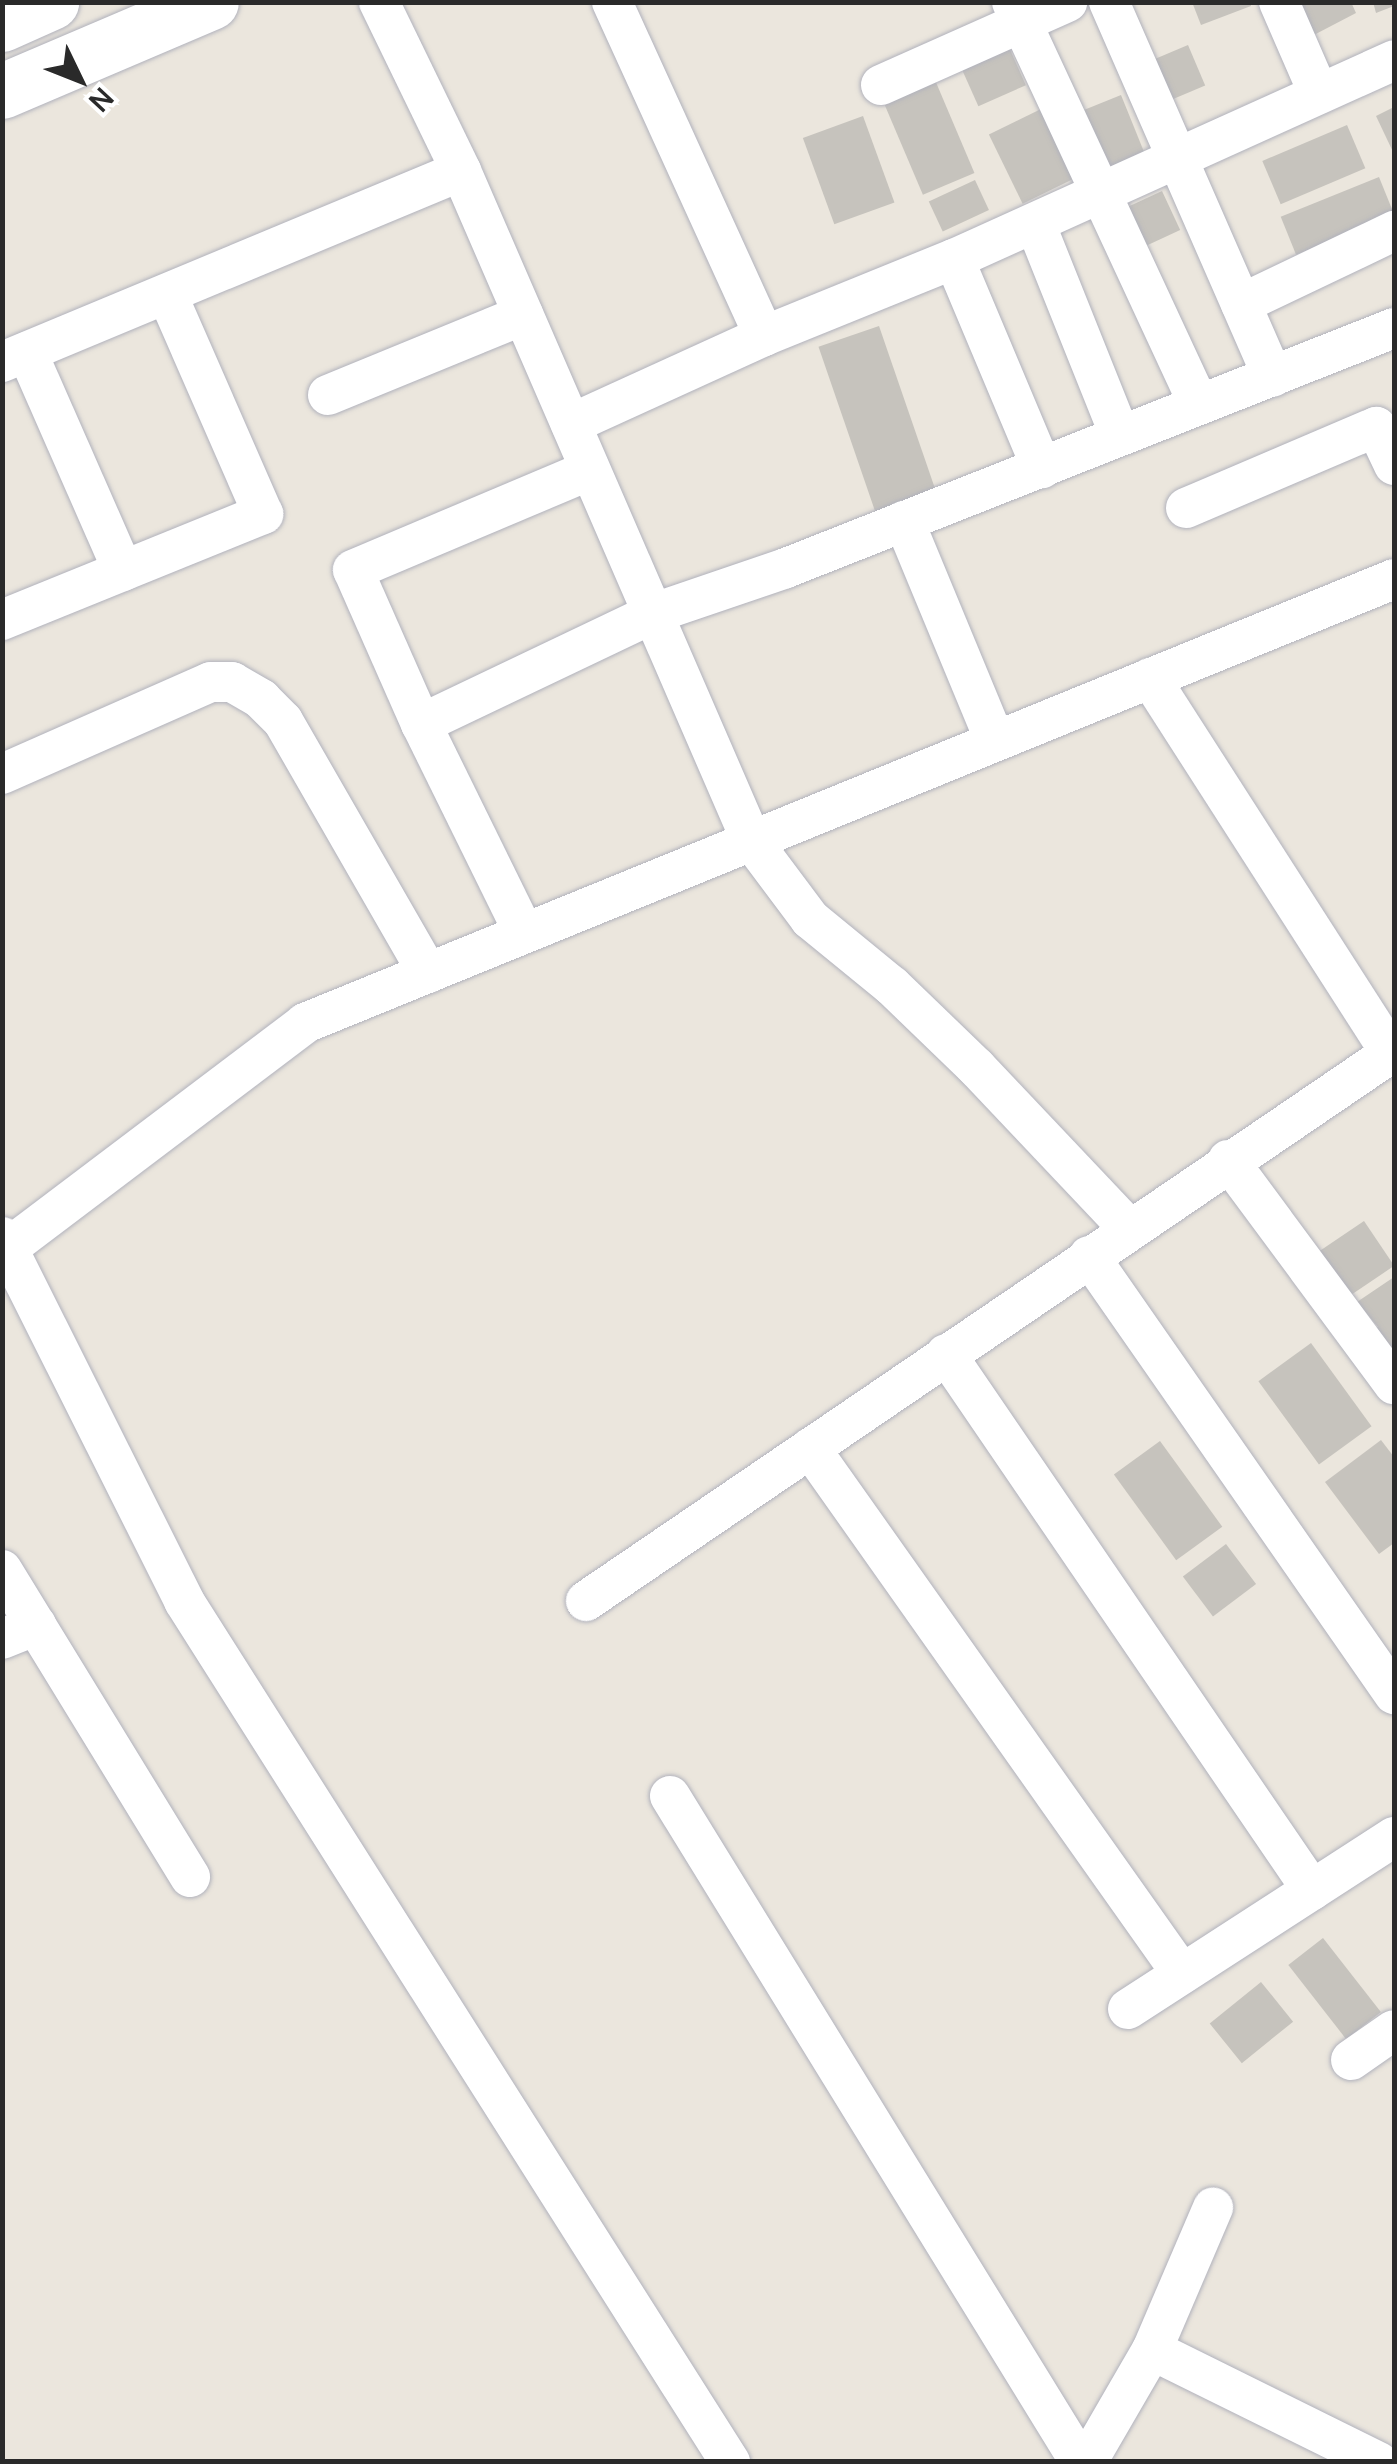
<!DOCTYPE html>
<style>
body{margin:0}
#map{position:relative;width:1397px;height:2464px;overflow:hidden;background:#ebe6dd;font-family:Manrope,sans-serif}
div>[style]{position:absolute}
.building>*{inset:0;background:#c6c3bd;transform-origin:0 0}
.roads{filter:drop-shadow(0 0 2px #b1b2bc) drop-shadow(0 0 2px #b1b2bc)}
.street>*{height:40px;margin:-20px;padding:0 20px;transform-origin:20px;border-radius:20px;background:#fff}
.secondary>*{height:55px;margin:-27.5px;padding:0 27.5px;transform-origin:27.5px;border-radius:27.5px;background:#fff}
span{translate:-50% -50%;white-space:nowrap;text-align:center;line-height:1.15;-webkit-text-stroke:8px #fff;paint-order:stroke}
.frame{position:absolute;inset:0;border:5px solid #2a2a2a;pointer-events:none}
.north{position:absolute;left:30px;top:30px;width:100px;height:100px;-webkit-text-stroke:8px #fff;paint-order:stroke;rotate:133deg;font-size:28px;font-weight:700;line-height:40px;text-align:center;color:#2a2a2a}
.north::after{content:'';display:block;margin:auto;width:35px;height:45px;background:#2a2a2a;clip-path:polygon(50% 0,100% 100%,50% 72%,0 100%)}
</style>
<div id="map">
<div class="building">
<i style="clip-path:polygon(1192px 2px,1250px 2px,1251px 6px,1201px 25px)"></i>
<i style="clip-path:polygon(1292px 2px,1351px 2px,1356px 13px,1310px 37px)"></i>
<i style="clip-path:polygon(1373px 2px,1394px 2px,1394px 6px,1376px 13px)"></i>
<i style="left:1008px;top:45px;width:44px;height:52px;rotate:66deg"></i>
<i style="left:1188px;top:45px;width:44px;height:47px;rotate:67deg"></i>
<i style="left:935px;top:80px;width:101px;height:56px;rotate:67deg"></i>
<i style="left:1121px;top:95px;width:67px;height:48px;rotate:68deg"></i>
<i style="clip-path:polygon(1394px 107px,1394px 154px,1376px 116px)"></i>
<i style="left:1041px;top:109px;width:77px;height:58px;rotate:64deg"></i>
<i style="left:863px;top:116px;width:92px;height:64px;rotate:70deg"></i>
<i style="left:1347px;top:125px;width:47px;height:92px;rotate:67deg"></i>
<i style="left:1379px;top:177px;width:41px;height:106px;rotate:68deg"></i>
<i style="left:975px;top:180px;width:33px;height:51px;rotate:65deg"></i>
<i style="left:1162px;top:191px;width:43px;height:47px;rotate:65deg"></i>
<i style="left:879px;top:326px;width:186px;height:64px;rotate:71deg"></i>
<i style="left:1364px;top:1221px;width:54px;height:62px;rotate:56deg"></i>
<i style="clip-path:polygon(1394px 1277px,1394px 1367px,1368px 1333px,1378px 1327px,1357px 1302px)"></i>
<i style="left:1311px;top:1343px;width:103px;height:65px;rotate:54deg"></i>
<i style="clip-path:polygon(1381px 1440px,1394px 1457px,1394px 1543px,1379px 1554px,1325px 1482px)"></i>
<i style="left:1160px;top:1441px;width:106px;height:57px;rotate:54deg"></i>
<i style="left:1226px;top:1544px;width:50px;height:54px;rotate:53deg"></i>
<i style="left:1323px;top:1938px;width:94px;height:44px;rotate:52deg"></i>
<i style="left:1261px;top:1982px;width:51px;height:66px;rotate:51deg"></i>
</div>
<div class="roads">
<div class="street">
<i style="left:379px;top:2px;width:188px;rotate:64.1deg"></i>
<i style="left:461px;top:171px;width:729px;rotate:66.56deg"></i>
<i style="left:751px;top:840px;width:99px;rotate:53.2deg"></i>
<i style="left:810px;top:919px;width:106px;rotate:39.3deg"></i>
<i style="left:892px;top:986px;width:117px;rotate:44deg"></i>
<i style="left:976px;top:1067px;width:223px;rotate:46.6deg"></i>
<i style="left:612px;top:2px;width:367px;rotate:65.5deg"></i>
<i style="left:764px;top:336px;width:205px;rotate:-22.1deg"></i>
<i style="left:954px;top:259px;width:483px;rotate:-24.3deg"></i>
<i style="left:1012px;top:2px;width:444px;rotate:65.1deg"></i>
<i style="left:1109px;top:2px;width:409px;rotate:66.4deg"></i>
<i style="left:1279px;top:2px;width:100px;rotate:66.5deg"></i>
<i style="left:881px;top:85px;width:204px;rotate:-24deg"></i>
<i style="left:1035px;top:223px;width:229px;rotate:68.2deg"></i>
<i style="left:954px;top:259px;width:227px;rotate:67.2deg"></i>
<i style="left:1241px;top:304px;width:170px;rotate:-25.5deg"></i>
<i style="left:27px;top:352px;width:239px;rotate:66.3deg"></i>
<i style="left:2px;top:362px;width:497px;rotate:-22.6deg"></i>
<i style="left:328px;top:395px;width:211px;rotate:-22.3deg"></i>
<i style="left:571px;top:424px;width:212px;rotate:-24.5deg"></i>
<i style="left:1186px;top:508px;width:207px;rotate:-23.1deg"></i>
<i style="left:1376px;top:427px;width:42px;rotate:64.7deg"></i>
<i style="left:904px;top:521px;width:238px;rotate:67.5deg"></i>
<i style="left:2px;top:620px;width:282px;rotate:-22.1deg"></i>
<i style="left:263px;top:514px;width:240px;rotate:-113.6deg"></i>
<i style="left:1150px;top:678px;width:446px;rotate:57.3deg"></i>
<i style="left:421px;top:724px;width:258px;rotate:-25.5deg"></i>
<i style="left:654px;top:613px;width:139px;rotate:-18.8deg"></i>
<i style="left:786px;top:568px;width:654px;rotate:-21.54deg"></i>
<i style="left:2px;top:774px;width:228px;rotate:-23.8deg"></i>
<i style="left:211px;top:682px;width:21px"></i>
<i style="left:232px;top:682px;width:34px;rotate:30deg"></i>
<i style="left:261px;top:699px;width:31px;rotate:45deg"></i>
<i style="left:283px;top:721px;width:291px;rotate:60.1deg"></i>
<i style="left:524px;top:933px;width:233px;rotate:-116.2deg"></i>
<i style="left:421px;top:724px;width:168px;rotate:-113.8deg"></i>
<i style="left:353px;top:570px;width:257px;rotate:-22.9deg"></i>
<i style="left:1228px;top:1160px;width:279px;rotate:53.5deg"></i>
<i style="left:2px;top:1237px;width:407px;rotate:63.4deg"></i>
<i style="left:184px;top:1601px;width:1020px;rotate:57.62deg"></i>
<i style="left:8px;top:1248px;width:373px;rotate:-37.1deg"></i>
<i style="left:305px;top:1023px;width:1176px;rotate:-22.18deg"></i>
<i style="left:1089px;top:1256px;width:534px;rotate:55.15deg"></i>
<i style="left:946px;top:1354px;width:649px;rotate:55.67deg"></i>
<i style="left:810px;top:1448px;width:644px;rotate:54.73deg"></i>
<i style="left:2px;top:1570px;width:360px;rotate:58.5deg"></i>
<i style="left:586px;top:1601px;width:977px;rotate:-34.24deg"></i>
<i style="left:2px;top:1639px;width:37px;rotate:-22deg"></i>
<i style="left:670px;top:1796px;width:782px;rotate:58.38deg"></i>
<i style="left:1128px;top:2009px;width:317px;rotate:-32.9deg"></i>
<i style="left:1351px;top:2060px;width:52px;rotate:-34.9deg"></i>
<i style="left:1152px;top:2350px;width:253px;rotate:26.3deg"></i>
<i style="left:1087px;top:2462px;width:129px;rotate:-59.9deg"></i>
<i style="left:1152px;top:2350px;width:155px;rotate:-66.8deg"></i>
</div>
<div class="secondary">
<i style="left:2px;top:24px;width:54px;rotate:-24.2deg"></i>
<i style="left:2px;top:91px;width:227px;rotate:-23.1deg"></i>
</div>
</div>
<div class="frame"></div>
<div class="north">N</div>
</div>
